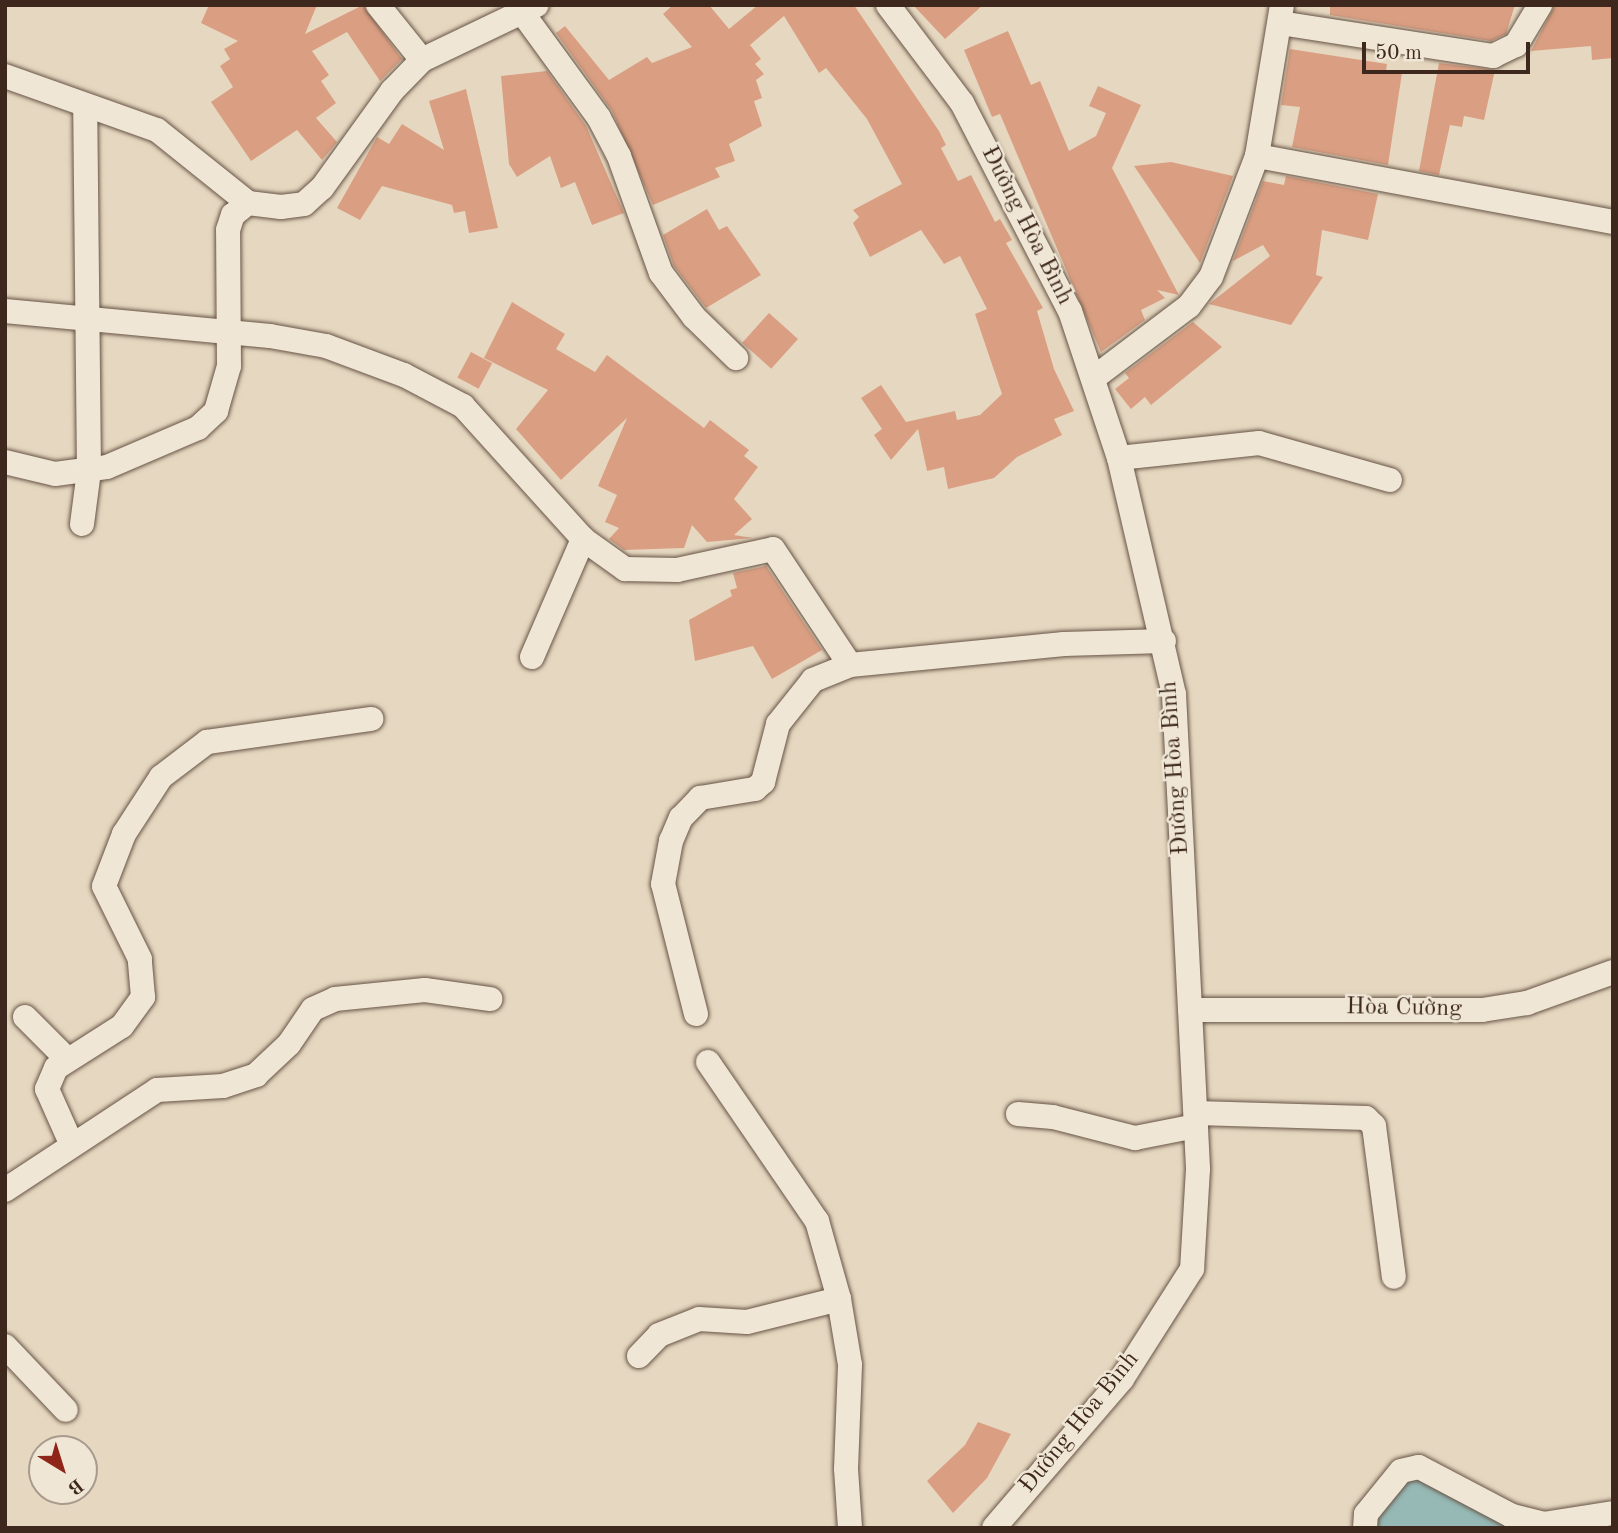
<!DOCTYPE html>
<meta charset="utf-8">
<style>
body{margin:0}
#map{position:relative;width:1618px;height:1533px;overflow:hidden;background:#e6d8c0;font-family:"Old Standard TT",serif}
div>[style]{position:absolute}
.water>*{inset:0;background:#96b9b5}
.building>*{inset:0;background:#da9f83;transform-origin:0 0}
.roads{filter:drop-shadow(0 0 2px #685446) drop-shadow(0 0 2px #685446)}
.minor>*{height:24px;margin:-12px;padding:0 12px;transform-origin:12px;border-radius:12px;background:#efe6d6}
span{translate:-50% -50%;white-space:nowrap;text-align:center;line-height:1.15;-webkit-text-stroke:5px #efe6d6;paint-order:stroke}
.street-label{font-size:24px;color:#3e281d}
.frame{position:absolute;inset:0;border:7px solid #3e281d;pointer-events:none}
.north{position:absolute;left:28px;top:1435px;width:70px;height:70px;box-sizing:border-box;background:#efe6d6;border:2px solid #a89a8c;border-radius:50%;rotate:142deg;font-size:19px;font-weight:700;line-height:28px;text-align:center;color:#3e281d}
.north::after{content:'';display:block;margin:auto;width:24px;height:32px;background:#8f2418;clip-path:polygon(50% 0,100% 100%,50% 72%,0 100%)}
.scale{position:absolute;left:1362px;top:42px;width:168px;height:32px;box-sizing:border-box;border:4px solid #3e281d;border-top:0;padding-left:9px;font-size:21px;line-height:24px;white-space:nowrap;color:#3e281d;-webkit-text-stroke:5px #efe6d6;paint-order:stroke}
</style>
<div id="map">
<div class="water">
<i style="clip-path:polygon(1429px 1476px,1522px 1528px,1372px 1528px,1407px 1478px)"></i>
</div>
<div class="building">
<i style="clip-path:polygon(209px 5px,317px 5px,305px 34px,363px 5px,402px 59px,380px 81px,347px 32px,312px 51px,329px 75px,321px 81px,336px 103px,316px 118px,337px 142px,322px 160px,297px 130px,251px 161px,211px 102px,233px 87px,220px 66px,230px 59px,224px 49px,238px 41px,201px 23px)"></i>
<i style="clip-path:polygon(673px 5px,709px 5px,729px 29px,758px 5px,854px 5px,939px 131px,946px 145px,941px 148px,958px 181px,971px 175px,995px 222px,1000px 219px,1012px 240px,1006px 243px,1043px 308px,1037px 311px,1054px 369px,1074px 411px,1054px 419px,1062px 435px,1017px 457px,994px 478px,948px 489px,944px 467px,927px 471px,918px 429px,891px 460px,874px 435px,882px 429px,861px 398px,881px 385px,906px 422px,955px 411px,957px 420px,980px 415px,1002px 394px,975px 314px,987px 309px,960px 256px,944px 264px,921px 230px,870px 257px,853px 223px,859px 217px,853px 210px,902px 184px,867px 119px,826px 68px,819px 73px,784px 16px,750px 45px,761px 59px,755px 64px,764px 74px,756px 80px,762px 98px,754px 101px,762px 126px,729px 144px,735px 161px,715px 168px,720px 177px,653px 205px,612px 111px,556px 33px,565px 26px,609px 80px,647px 57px,652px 63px,692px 47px,663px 14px)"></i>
<i style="clip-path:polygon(913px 5px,983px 5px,945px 39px)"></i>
<i style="clip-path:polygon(1330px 5px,1515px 5px,1506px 34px,1491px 41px,1330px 15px)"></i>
<i style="clip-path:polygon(1555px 5px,1613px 5px,1613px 58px,1592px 60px,1591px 46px,1531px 51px)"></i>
<i style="clip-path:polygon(1008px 31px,1031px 85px,1040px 81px,1069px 151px,1096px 136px,1106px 113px,1089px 106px,1098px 86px,1141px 105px,1112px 168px,1179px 295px,1157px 290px,1165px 298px,1141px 310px,1145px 320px,1101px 352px,1000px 114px,992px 117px,964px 50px)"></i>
<i style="clip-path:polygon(1290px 49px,1387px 64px,1386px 71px,1402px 73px,1388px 165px,1292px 147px,1300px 107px,1281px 105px)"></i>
<i style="clip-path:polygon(1439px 63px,1495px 70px,1484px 120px,1464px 116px,1462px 127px,1450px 125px,1439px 175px,1419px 171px)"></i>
<i style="clip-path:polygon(547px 71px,586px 126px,624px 213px,592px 225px,575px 182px,561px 188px,550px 156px,517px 177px,509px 164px,501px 76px)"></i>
<i style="clip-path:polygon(466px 89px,498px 228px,469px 233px,465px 211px,454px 213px,452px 205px,382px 186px,360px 220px,337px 208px,377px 137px,389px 144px,402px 124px,444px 150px,429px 101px)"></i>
<i style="clip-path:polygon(1171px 162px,1233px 176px,1200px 263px,1134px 166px)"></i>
<i style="clip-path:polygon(1286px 176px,1378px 194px,1368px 240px,1322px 230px,1316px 275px,1323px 277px,1291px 325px,1209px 304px,1270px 256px,1263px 245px,1233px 261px,1263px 181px,1284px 185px)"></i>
<i style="clip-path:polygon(707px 209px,719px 230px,727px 226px,761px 275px,706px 308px,674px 266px,663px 235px)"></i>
<i style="clip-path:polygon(512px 302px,565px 334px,556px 349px,595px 372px,607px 355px,704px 428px,710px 420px,749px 450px,744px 456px,758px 467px,734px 499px,752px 519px,734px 535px,753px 538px,707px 542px,692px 525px,684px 548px,624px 550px,609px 539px,619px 528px,605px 522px,617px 495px,598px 486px,627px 418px,561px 480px,516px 429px,548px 390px,484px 358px)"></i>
<i style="left:769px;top:313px;width:39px;height:40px;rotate:42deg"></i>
<i style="clip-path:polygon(1193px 322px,1222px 347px,1151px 405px,1145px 397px,1131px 409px,1115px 389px,1129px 378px,1125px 373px)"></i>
<i style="left:471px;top:352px;width:24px;height:29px;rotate:28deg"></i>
<i style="clip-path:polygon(766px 566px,822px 650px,772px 679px,753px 646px,695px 661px,689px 620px,732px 596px,730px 590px,737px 588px,733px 573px)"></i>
<i style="clip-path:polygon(978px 1422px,1011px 1434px,987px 1478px,953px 1513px,927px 1481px,965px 1445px)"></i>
</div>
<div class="roads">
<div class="minor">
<i style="left:378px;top:5px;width:70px;rotate:51.3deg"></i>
<i style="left:888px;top:5px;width:123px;rotate:52.9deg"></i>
<i style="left:962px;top:103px;width:234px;rotate:62.6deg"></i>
<i style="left:1070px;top:311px;width:155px;rotate:71.6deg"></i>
<i style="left:1119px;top:458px;width:242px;rotate:76.9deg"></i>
<i style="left:1174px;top:694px;width:476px;rotate:87.1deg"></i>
<i style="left:1198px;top:1169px;width:100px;rotate:93.4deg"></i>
<i style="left:1192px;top:1269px;width:130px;rotate:122.5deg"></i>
<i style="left:1122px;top:1379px;width:196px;rotate:130.7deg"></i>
<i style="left:524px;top:15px;width:127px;rotate:53.9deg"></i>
<i style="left:599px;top:118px;width:43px;rotate:62.2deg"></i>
<i style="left:619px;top:156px;width:124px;rotate:70.3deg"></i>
<i style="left:661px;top:273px;width:55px;rotate:53.1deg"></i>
<i style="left:694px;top:317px;width:59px;rotate:44.3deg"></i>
<i style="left:1280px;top:23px;width:216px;rotate:8.8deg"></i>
<i style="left:1493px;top:56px;width:25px;rotate:-26deg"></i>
<i style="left:1516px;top:45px;width:47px;rotate:-59deg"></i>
<i style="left:5px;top:76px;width:161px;rotate:19.6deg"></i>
<i style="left:157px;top:130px;width:117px;rotate:38.7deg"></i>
<i style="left:248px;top:203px;width:33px;rotate:7deg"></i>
<i style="left:281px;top:207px;width:23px;rotate:-7deg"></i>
<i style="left:304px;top:204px;width:24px;rotate:-42deg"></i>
<i style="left:322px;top:188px;width:120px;rotate:-54.2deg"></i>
<i style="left:392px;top:91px;width:43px;rotate:-45.9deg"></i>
<i style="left:422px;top:60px;width:127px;rotate:-25.6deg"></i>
<i style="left:1257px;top:156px;width:362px;rotate:10.5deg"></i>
<i style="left:5px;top:311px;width:266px;rotate:5.4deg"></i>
<i style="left:270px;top:336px;width:57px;rotate:10.1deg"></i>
<i style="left:326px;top:346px;width:83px;rotate:20.4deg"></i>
<i style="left:404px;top:375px;width:67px;rotate:27.7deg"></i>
<i style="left:463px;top:406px;width:179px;rotate:47.9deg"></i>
<i style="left:583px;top:539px;width:52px;rotate:35.5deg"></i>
<i style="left:625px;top:569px;width:52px;rotate:1.1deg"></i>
<i style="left:677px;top:570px;width:98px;rotate:-12.3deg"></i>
<i style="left:773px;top:549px;width:139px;rotate:56.4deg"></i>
<i style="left:1095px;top:377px;width:118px;rotate:-37.1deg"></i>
<i style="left:1189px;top:306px;width:36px;rotate:-53deg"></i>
<i style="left:1211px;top:277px;width:129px;rotate:-69.2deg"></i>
<i style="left:1257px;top:156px;width:153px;rotate:-80.6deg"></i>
<i style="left:1119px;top:458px;width:141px;rotate:-6.1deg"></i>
<i style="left:1259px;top:443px;width:136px;rotate:15.8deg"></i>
<i style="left:5px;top:462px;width:51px;rotate:13.5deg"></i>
<i style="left:55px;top:474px;width:52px;rotate:-7.7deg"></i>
<i style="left:107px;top:467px;width:99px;rotate:-23.2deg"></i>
<i style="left:198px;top:428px;width:25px;rotate:-43deg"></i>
<i style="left:216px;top:411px;width:47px;rotate:-73.9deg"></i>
<i style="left:229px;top:366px;width:136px;rotate:-90.4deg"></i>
<i style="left:228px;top:230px;width:16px;rotate:-72deg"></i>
<i style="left:233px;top:215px;width:19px;rotate:-39deg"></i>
<i style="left:82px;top:524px;width:53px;rotate:-82.5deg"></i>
<i style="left:89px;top:471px;width:365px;rotate:-90.6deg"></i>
<i style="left:532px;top:657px;width:129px;rotate:-66.6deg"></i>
<i style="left:1190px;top:1010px;width:292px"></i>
<i style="left:1482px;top:1010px;width:46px;rotate:-8.8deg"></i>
<i style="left:1527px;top:1003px;width:91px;rotate:-19.8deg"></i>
<i style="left:696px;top:1014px;width:134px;rotate:-104.2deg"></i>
<i style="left:663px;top:884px;width:44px;rotate:-79.5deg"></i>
<i style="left:671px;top:841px;width:25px;rotate:-67deg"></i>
<i style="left:681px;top:818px;width:28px;rotate:-46deg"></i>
<i style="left:700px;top:798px;width:56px;rotate:-9.3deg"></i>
<i style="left:755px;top:789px;width:11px;rotate:-41deg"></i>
<i style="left:763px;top:782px;width:60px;rotate:-75.5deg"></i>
<i style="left:778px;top:724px;width:56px;rotate:-51.5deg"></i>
<i style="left:813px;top:680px;width:40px;rotate:-22deg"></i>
<i style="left:850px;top:665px;width:215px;rotate:-5.6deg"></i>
<i style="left:1064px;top:644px;width:100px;rotate:-1.7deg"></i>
<i style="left:25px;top:1017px;width:59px;rotate:45deg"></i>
<i style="left:708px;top:1062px;width:193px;rotate:55.6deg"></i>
<i style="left:817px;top:1221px;width:81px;rotate:74.2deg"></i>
<i style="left:839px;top:1299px;width:67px;rotate:80.5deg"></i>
<i style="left:850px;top:1365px;width:104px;rotate:92.2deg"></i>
<i style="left:846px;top:1469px;width:59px;rotate:86.1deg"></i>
<i style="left:1196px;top:1113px;width:170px;rotate:1.7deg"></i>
<i style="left:1366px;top:1118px;width:11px;rotate:45deg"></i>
<i style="left:1374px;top:1126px;width:152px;rotate:82.5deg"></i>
<i style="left:1018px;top:1114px;width:35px;rotate:5deg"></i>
<i style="left:1053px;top:1117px;width:85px;rotate:14.4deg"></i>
<i style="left:1135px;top:1138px;width:62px;rotate:-11.1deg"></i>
<i style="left:71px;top:1143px;width:59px;rotate:-114deg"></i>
<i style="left:47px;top:1089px;width:23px;rotate:-67deg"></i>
<i style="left:56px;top:1068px;width:78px;rotate:-32.5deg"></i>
<i style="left:122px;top:1026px;width:36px;rotate:-54deg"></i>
<i style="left:143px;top:997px;width:38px;rotate:-95deg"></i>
<i style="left:140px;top:959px;width:81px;rotate:-116.3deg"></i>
<i style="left:104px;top:886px;width:56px;rotate:-69deg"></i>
<i style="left:124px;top:834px;width:68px;rotate:-57deg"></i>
<i style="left:161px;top:777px;width:58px;rotate:-37.3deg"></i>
<i style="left:207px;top:742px;width:166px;rotate:-8deg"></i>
<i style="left:5px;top:1190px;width:182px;rotate:-33.3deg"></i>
<i style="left:157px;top:1090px;width:66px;rotate:-3.5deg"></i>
<i style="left:223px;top:1086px;width:35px;rotate:-18deg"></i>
<i style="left:256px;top:1075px;width:45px;rotate:-43.2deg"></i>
<i style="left:289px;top:1044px;width:42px;rotate:-55.6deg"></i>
<i style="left:313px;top:1009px;width:24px;rotate:-24deg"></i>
<i style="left:335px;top:999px;width:90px;rotate:-5.7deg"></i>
<i style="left:425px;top:990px;width:66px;rotate:7.9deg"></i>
<i style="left:5px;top:1346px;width:88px;rotate:46.4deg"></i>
<i style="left:639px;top:1356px;width:29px;rotate:-46deg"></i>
<i style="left:659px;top:1335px;width:43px;rotate:-21.8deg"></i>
<i style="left:699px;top:1319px;width:48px;rotate:3.6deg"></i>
<i style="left:747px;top:1322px;width:95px;rotate:-14deg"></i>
<i style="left:1365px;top:1528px;width:14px;rotate:-86deg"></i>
<i style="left:1366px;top:1514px;width:55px;rotate:-50.9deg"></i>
<i style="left:1401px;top:1471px;width:18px;rotate:-13deg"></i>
<i style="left:1419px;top:1467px;width:105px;rotate:27.8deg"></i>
<i style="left:1512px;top:1516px;width:32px;rotate:14deg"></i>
<i style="left:1543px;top:1524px;width:71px;rotate:-8.9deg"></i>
</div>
</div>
<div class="street-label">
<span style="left:1026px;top:226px;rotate:63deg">Đường Hòa Bình</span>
<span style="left:1176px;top:768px;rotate:-94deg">Đường Hòa Bình</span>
<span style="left:1404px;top:1009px;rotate:1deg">Hòa Cường</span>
<span style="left:1080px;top:1423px;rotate:-51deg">Đường Hòa Bình</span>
</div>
<div class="frame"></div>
<div class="north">B</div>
<div class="scale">50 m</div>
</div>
